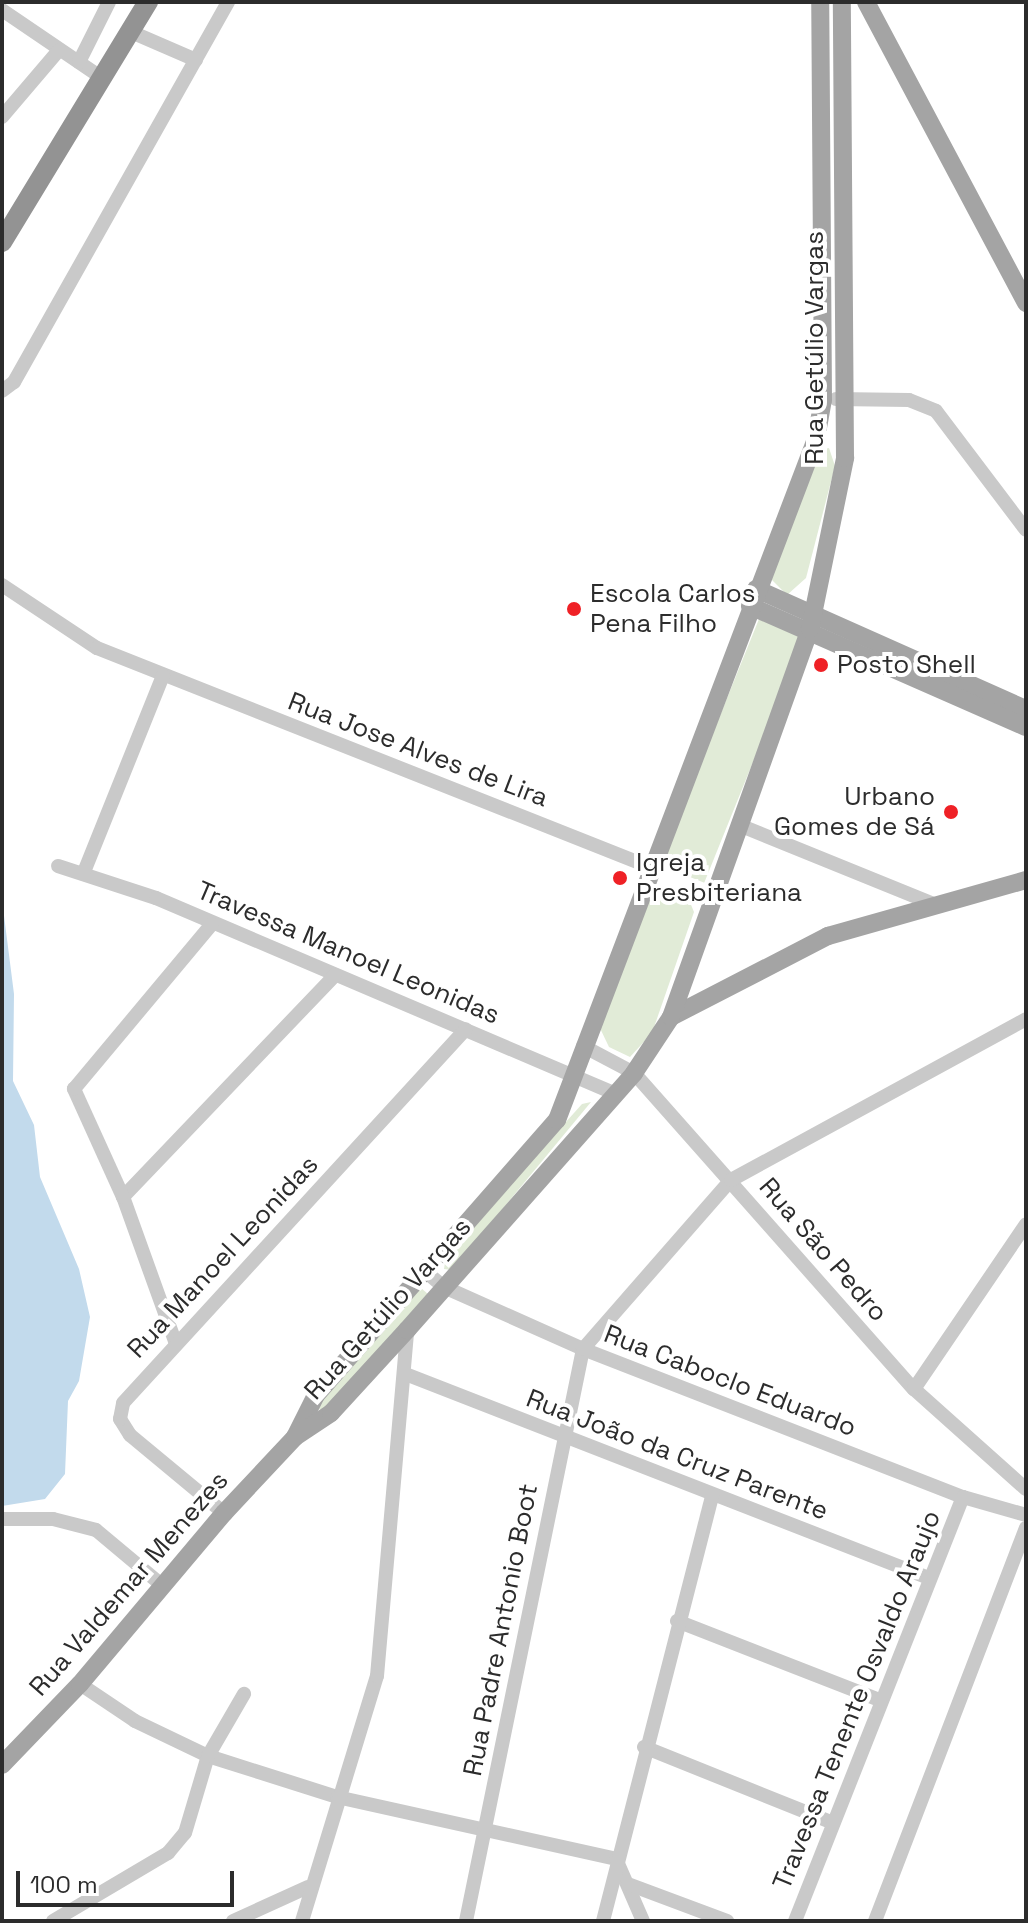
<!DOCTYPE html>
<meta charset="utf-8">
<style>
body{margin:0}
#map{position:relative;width:1028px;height:1923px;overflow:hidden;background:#fff;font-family:"Space Grotesk",sans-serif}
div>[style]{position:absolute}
.green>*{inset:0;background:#e1ebd7;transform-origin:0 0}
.water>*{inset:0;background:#c2daec}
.minor>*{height:14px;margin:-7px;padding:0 7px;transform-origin:7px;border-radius:7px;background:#c9c9c9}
.major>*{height:18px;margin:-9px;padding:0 9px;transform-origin:9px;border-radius:9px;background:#a4a4a4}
.highway>*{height:20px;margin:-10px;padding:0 10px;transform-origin:10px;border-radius:10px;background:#939393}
.dots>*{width:22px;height:22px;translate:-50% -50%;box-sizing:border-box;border:4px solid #fff;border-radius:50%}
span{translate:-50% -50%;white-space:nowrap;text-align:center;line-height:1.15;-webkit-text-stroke:8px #fff;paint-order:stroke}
.street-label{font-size:26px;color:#2c2c2c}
.poi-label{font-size:26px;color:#2c2c2c}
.left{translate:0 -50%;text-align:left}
.right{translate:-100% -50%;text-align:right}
.frame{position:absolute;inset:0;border:4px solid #2c2c2c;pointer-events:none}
.scale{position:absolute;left:16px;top:1871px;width:218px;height:36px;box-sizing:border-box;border:4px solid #2c2c2c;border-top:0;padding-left:10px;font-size:24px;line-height:28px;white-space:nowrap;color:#2c2c2c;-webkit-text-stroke:6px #fff;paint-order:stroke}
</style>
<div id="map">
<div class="green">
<i style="clip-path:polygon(829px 448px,835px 466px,806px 578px,787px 595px,770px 578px,819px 450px)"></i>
<i style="left:759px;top:619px;width:48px;height:265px;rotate:22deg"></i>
<i style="clip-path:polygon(662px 887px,687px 895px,694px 912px,652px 1033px,630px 1057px,609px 1047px,598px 1024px,653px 893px)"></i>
<i style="clip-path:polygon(591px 1102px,452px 1270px,444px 1269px,446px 1256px,582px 1104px)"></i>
<i style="clip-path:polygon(421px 1288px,428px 1294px,327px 1412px,319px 1409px,317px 1404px)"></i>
</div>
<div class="water">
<i style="clip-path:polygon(2px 900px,14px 994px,13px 1081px,34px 1125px,40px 1177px,79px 1269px,90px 1317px,79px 1381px,68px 1401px,65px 1474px,45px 1499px,2px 1506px)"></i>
</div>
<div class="minor">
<i style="left:2px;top:10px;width:117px;rotate:34.2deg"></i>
<i style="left:129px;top:31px;width:73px;rotate:23.4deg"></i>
<i style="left:79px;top:62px;width:67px;rotate:-63.4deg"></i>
<i style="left:2px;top:117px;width:88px;rotate:-49.6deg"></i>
<i style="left:2px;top:391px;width:15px;rotate:-37deg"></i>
<i style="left:14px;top:382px;width:436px;rotate:-60.6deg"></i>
<i style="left:836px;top:399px;width:73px;rotate:0.8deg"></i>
<i style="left:909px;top:400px;width:29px;rotate:22deg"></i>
<i style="left:936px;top:411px;width:149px;rotate:52.9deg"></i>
<i style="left:2px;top:585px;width:114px;rotate:33.6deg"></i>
<i style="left:97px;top:648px;width:600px;rotate:21.61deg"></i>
<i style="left:739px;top:825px;width:210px;rotate:22.1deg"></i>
<i style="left:58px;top:866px;width:103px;rotate:18.1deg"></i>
<i style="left:156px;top:898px;width:500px;rotate:23.08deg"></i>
<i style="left:84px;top:872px;width:212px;rotate:-68.1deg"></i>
<i style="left:583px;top:1046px;width:58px;rotate:27.9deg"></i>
<i style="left:634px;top:1073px;width:422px;rotate:48.5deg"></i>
<i style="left:914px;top:1389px;width:150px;rotate:41.8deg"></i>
<i style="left:123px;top:1197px;width:307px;rotate:-46.3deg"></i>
<i style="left:426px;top:1272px;width:23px;rotate:40deg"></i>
<i style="left:444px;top:1287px;width:152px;rotate:24deg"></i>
<i style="left:583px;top:1349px;width:408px;rotate:21.3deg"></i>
<i style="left:963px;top:1497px;width:66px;rotate:15.9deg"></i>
<i style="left:176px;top:1344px;width:156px;rotate:-109.8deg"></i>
<i style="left:123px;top:1197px;width:119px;rotate:-114.4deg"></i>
<i style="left:74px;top:1089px;width:215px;rotate:-50.1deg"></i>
<i style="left:408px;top:1375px;width:559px;rotate:21.29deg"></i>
<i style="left:914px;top:1389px;width:199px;rotate:-55.8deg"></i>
<i style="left:224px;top:1513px;width:122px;rotate:-140.3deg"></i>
<i style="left:130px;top:1435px;width:19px;rotate:-122deg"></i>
<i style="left:120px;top:1419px;width:16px;rotate:-79deg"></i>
<i style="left:123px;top:1403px;width:507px;rotate:-47.48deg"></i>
<i style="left:2px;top:1519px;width:51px"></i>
<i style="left:53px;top:1519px;width:44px;rotate:14.3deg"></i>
<i style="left:96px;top:1530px;width:87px;rotate:39.9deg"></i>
<i style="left:677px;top:1621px;width:218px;rotate:21.3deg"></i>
<i style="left:80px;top:1684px;width:66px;rotate:33.9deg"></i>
<i style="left:135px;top:1721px;width:81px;rotate:25.6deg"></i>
<i style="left:208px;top:1756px;width:135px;rotate:17.6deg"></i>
<i style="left:337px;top:1797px;width:286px;rotate:12.5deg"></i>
<i style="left:616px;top:1859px;width:68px;rotate:66.5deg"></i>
<i style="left:644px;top:1747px;width:204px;rotate:21.9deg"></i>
<i style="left:628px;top:1884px;width:106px;rotate:20.5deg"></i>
<i style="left:53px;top:1921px;width:134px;rotate:-30.6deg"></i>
<i style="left:168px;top:1853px;width:26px;rotate:-50deg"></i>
<i style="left:185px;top:1833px;width:80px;rotate:-73.4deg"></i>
<i style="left:208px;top:1756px;width:72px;rotate:-59.9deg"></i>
<i style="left:233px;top:1921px;width:82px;rotate:-24.4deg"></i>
<i style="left:302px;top:1921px;width:256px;rotate:-73deg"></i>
<i style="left:377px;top:1676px;width:347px;rotate:-85deg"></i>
<i style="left:466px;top:1921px;width:584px;rotate:-78.44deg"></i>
<i style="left:583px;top:1349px;width:225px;rotate:-48.8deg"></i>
<i style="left:731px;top:1180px;width:336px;rotate:-28.6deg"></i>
<i style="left:603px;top:1921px;width:439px;rotate:-75.6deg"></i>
<i style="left:795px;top:1921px;width:456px;rotate:-68.4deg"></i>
<i style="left:875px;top:1921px;width:421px;rotate:-69deg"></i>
</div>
<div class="major">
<i style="left:866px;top:2px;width:341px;rotate:62deg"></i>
<i style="left:756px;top:589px;width:295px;rotate:24deg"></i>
<i style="left:750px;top:606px;width:301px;rotate:23.7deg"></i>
<i style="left:671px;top:1017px;width:177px;rotate:-27.3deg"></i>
<i style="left:828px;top:936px;width:206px;rotate:-15.8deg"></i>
<i style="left:295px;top:1437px;width:47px;rotate:-63.4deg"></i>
<i style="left:316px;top:1395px;width:366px;rotate:-48.8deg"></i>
<i style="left:557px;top:1120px;width:729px;rotate:-69.18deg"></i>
<i style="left:816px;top:439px;width:40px;rotate:-80deg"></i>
<i style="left:823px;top:400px;width:398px;rotate:-90.4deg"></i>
<i style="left:2px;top:1765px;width:112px;rotate:-46.1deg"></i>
<i style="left:80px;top:1684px;width:224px;rotate:-49.9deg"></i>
<i style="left:224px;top:1513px;width:104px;rotate:-46.9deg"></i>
<i style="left:295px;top:1437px;width:43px;rotate:-33.7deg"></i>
<i style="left:331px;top:1413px;width:113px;rotate:-47.5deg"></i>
<i style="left:407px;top:1330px;width:343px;rotate:-48.5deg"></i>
<i style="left:634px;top:1073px;width:67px;rotate:-56.5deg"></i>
<i style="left:671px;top:1017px;width:412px;rotate:-70.3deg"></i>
<i style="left:810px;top:629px;width:175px;rotate:-78.4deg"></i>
<i style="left:845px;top:458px;width:456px;rotate:-90.4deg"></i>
</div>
<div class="highway">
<i style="left:2px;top:242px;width:281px;rotate:-58.7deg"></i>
</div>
<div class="dots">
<i style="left:574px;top:609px;background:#ef2126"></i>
<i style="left:821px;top:665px;background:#ef2126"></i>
<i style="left:951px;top:812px;background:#ef2126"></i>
<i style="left:620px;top:878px;background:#ef2126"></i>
</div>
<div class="street-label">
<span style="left:815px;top:348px;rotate:-90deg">Rua Getúlio Vargas</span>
<span style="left:418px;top:750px;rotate:21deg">Rua Jose Alves de Lira</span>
<span style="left:348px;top:953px;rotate:23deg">Travessa Manoel Leonidas</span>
<span style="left:823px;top:1250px;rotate:49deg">Rua São Pedro</span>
<span style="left:223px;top:1257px;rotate:-47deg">Rua Manoel Leonidas</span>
<span style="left:388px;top:1309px;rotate:-48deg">Rua Getúlio Vargas</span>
<span style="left:730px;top:1381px;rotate:21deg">Rua Caboclo Eduardo</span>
<span style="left:677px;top:1455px;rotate:21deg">Rua João da Cruz Parente</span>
<span style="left:129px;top:1584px;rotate:-49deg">Rua Valdemar Menezes</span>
<span style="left:501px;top:1630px;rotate:-79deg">Rua Padre Antonio Boot</span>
<span style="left:857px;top:1700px;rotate:-68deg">Travessa Tenente Osvaldo Araujo</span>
</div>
<div class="poi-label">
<span class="left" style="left:590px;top:609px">Escola Carlos<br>Pena Filho</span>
<span class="left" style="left:837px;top:665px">Posto Shell</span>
<span class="right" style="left:935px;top:812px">Urbano<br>Gomes de Sá</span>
<span class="left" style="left:636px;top:878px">Igreja<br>Presbiteriana</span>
</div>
<div class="frame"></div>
<div class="scale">100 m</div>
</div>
